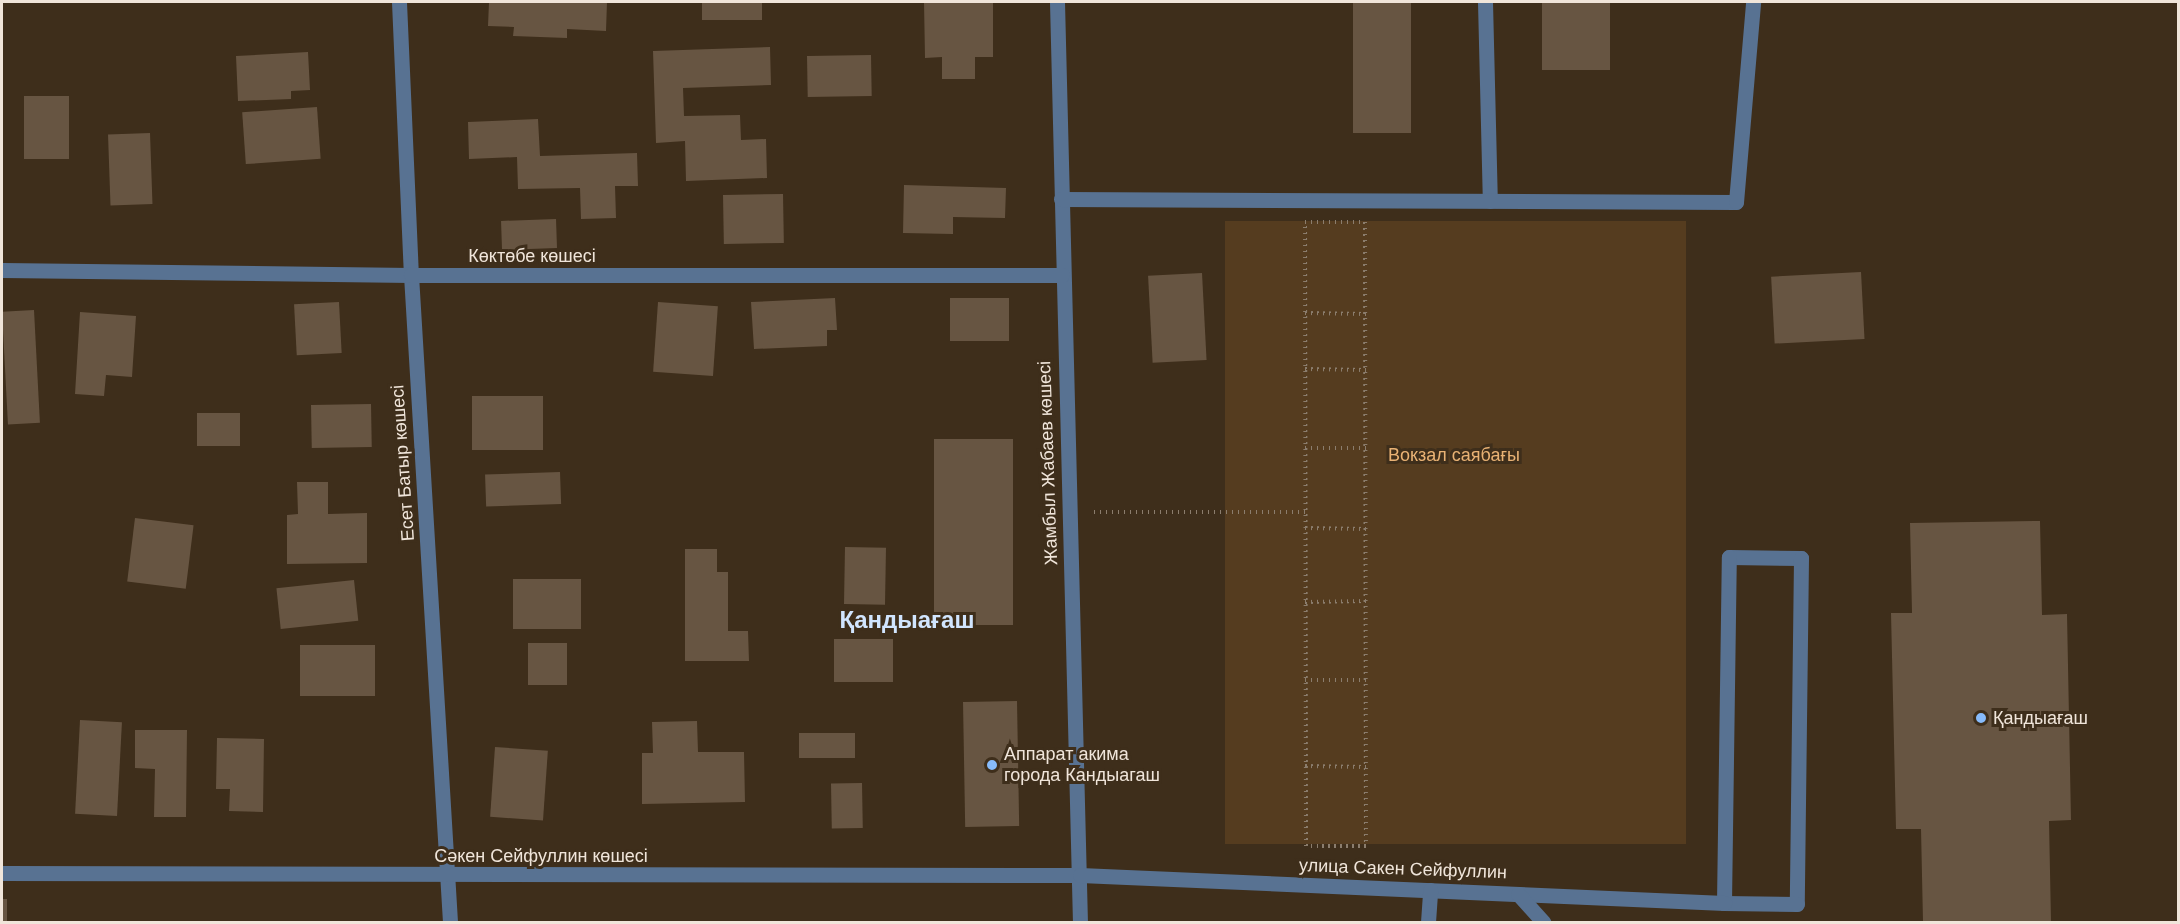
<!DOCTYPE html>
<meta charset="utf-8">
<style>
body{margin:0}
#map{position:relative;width:2180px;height:924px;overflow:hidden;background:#3e2e1b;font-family:Helvetica,sans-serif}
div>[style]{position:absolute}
.green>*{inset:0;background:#553c1f;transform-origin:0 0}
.building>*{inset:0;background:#675542;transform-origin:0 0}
.path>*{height:4px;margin-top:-2px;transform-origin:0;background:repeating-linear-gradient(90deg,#8b7d6d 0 1.5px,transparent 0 6px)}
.minor>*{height:15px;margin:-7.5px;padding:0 7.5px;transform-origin:7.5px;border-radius:7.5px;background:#587292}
.dots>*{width:16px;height:16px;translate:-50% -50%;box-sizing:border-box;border:3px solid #3e2e1b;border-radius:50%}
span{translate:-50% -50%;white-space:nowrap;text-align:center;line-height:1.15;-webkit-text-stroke:6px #3e2e1b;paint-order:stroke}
.street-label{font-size:18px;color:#f0e5da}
.park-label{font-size:18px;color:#e9b274}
.poi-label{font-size:18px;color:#f0e5da}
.left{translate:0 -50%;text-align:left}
.district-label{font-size:24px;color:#d1e5fe;font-weight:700}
.frame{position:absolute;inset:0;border:3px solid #f0e5da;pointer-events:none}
</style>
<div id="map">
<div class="green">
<i style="left:1225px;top:221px;width:461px;height:623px"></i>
</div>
<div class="building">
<i style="clip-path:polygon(489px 2px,607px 2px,606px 31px,567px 29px,567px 38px,513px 36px,514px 27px,488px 26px)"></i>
<i style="left:702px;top:2px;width:60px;height:18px"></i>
<i style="clip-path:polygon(924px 2px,993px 2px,993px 57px,975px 57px,975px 79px,942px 79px,942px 57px,925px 58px)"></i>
<i style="left:1353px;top:2px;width:58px;height:131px"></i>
<i style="left:1542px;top:2px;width:68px;height:68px"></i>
<i style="clip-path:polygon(770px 47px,771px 85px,683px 88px,684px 116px,740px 115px,741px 140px,766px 139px,767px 178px,686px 181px,685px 141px,656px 143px,653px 51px)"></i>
<i style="clip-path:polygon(308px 52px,310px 90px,291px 91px,291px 99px,238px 101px,236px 56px)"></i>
<i style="left:871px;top:55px;width:41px;height:64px;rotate:89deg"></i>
<i style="left:24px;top:96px;width:45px;height:63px"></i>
<i style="left:317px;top:107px;width:52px;height:75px;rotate:86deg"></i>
<i style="clip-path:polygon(538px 119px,540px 156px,637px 153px,638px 186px,615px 186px,616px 218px,581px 219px,580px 188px,518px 189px,517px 157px,469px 159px,468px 122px)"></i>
<i style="left:150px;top:133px;width:71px;height:42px;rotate:88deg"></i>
<i style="clip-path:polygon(904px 185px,1006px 188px,1005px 218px,953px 217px,953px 234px,903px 233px)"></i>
<i style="left:783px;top:194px;width:49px;height:60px;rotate:89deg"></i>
<i style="left:556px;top:219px;width:29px;height:55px;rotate:88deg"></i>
<i style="left:1861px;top:272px;width:67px;height:90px;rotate:87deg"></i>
<i style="left:1202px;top:273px;width:87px;height:54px;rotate:87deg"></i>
<i style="clip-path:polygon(835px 298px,837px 330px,827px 330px,827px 346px,754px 349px,751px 302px)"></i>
<i style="left:1009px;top:298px;width:43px;height:59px;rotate:90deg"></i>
<i style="left:339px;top:302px;width:51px;height:45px;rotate:87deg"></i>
<i style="left:658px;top:302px;width:60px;height:70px;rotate:4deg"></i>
<i style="left:34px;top:310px;width:113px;height:32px;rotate:87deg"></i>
<i style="clip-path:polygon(80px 312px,136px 316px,132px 377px,106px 375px,104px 396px,75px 394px)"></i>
<i style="left:543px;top:396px;width:54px;height:71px;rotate:90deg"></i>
<i style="left:371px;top:404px;width:43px;height:60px;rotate:89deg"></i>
<i style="left:197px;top:413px;width:43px;height:33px"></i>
<i style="left:1013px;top:439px;width:186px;height:79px;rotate:90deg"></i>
<i style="left:560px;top:472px;width:32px;height:75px;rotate:88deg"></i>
<i style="clip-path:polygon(297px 482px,328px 482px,328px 514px,367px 513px,367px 563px,287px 564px,287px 515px,298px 514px)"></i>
<i style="left:135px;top:518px;width:59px;height:64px;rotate:7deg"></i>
<i style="clip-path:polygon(2040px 521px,2042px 615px,2067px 614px,2071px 820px,2049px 821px,2051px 922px,1923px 922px,1921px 829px,1896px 829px,1891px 613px,1912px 613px,1910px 523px)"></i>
<i style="left:845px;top:547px;width:41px;height:57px;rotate:1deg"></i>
<i style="clip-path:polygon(685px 549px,717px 549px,717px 572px,728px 572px,728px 631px,748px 631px,749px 661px,685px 661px)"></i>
<i style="left:513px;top:579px;width:68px;height:50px"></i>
<i style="left:354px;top:580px;width:41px;height:78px;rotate:84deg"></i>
<i style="left:834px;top:639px;width:59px;height:43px"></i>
<i style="left:528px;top:643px;width:39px;height:42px"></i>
<i style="left:300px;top:645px;width:75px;height:51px"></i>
<i style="left:1017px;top:701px;width:125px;height:54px;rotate:89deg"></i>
<i style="left:80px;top:720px;width:42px;height:94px;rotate:3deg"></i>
<i style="clip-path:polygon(697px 721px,698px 752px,744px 752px,745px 802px,642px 804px,642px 753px,653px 753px,652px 722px)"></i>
<i style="clip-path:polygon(135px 730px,187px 730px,186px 817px,154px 817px,155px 769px,135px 768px)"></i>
<i style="left:799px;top:733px;width:56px;height:25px"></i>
<i style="clip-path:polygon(217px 738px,264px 739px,263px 812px,229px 811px,230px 789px,216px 789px)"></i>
<i style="left:495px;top:747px;width:53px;height:70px;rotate:4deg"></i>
<i style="left:862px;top:783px;width:45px;height:31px;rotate:89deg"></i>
<i style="left:2px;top:899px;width:5px;height:23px"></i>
</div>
<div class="path">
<i style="left:1305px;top:222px;width:60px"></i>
<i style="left:1365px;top:222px;width:624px;rotate:89.91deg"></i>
<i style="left:1366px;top:846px;width:60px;rotate:180deg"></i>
<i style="left:1306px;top:846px;width:624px;rotate:-90.09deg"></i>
<i style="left:1305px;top:313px;width:61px;rotate:0.9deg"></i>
<i style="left:1305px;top:369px;width:61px;rotate:0.9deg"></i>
<i style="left:1305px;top:448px;width:61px"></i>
<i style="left:1094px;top:512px;width:211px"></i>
<i style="left:1305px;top:528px;width:61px;rotate:0.9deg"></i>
<i style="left:1305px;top:602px;width:61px;rotate:-0.9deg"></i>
<i style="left:1305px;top:680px;width:61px"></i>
<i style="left:1305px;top:766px;width:61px;rotate:0.9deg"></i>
</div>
<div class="minor">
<i style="left:399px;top:2px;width:273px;rotate:87.5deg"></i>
<i style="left:411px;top:275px;width:648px;rotate:86.55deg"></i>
<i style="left:1057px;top:2px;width:920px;rotate:88.57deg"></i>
<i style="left:1485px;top:2px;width:199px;rotate:88.6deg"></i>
<i style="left:1061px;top:199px;width:675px;rotate:0.25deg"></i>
<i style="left:1736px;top:202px;width:201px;rotate:-85.1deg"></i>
<i style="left:2px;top:270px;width:409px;rotate:0.7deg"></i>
<i style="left:411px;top:275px;width:651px"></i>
<i style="left:1729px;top:557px;width:72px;rotate:0.8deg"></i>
<i style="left:1801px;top:558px;width:346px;rotate:90.7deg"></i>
<i style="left:1797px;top:904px;width:73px;rotate:-179.2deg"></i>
<i style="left:1724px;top:903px;width:346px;rotate:-89.2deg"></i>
<i style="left:2px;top:873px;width:1078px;rotate:0.11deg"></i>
<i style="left:1080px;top:875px;width:645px;rotate:2.49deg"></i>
<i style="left:1518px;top:894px;width:38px;rotate:48deg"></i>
<i style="left:1428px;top:922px;width:32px;rotate:-86deg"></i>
</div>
<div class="dots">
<i style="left:1981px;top:718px;background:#87bbfb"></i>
<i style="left:992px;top:765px;background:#87bbfb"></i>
</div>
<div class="street-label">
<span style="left:532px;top:256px">Көктөбе көшесі</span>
<span style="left:403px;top:463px;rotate:-94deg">Есет Батыр көшесі</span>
<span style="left:1048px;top:463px;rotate:-92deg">Жамбыл Жабаев көшесі</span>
<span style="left:541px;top:856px">Сәкен Сейфуллин көшесі</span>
<span style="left:1403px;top:869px;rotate:2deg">улица Сакен Сейфуллин</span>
</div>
<div class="park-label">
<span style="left:1454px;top:455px">Вокзал саябағы</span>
</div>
<div class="poi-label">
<span class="left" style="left:1993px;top:718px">Қандыағаш</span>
<span class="left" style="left:1004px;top:765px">Аппарат акима<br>города Кандыагаш</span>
</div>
<div class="district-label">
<span style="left:907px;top:620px">Қандыағаш</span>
</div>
<div class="frame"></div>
</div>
